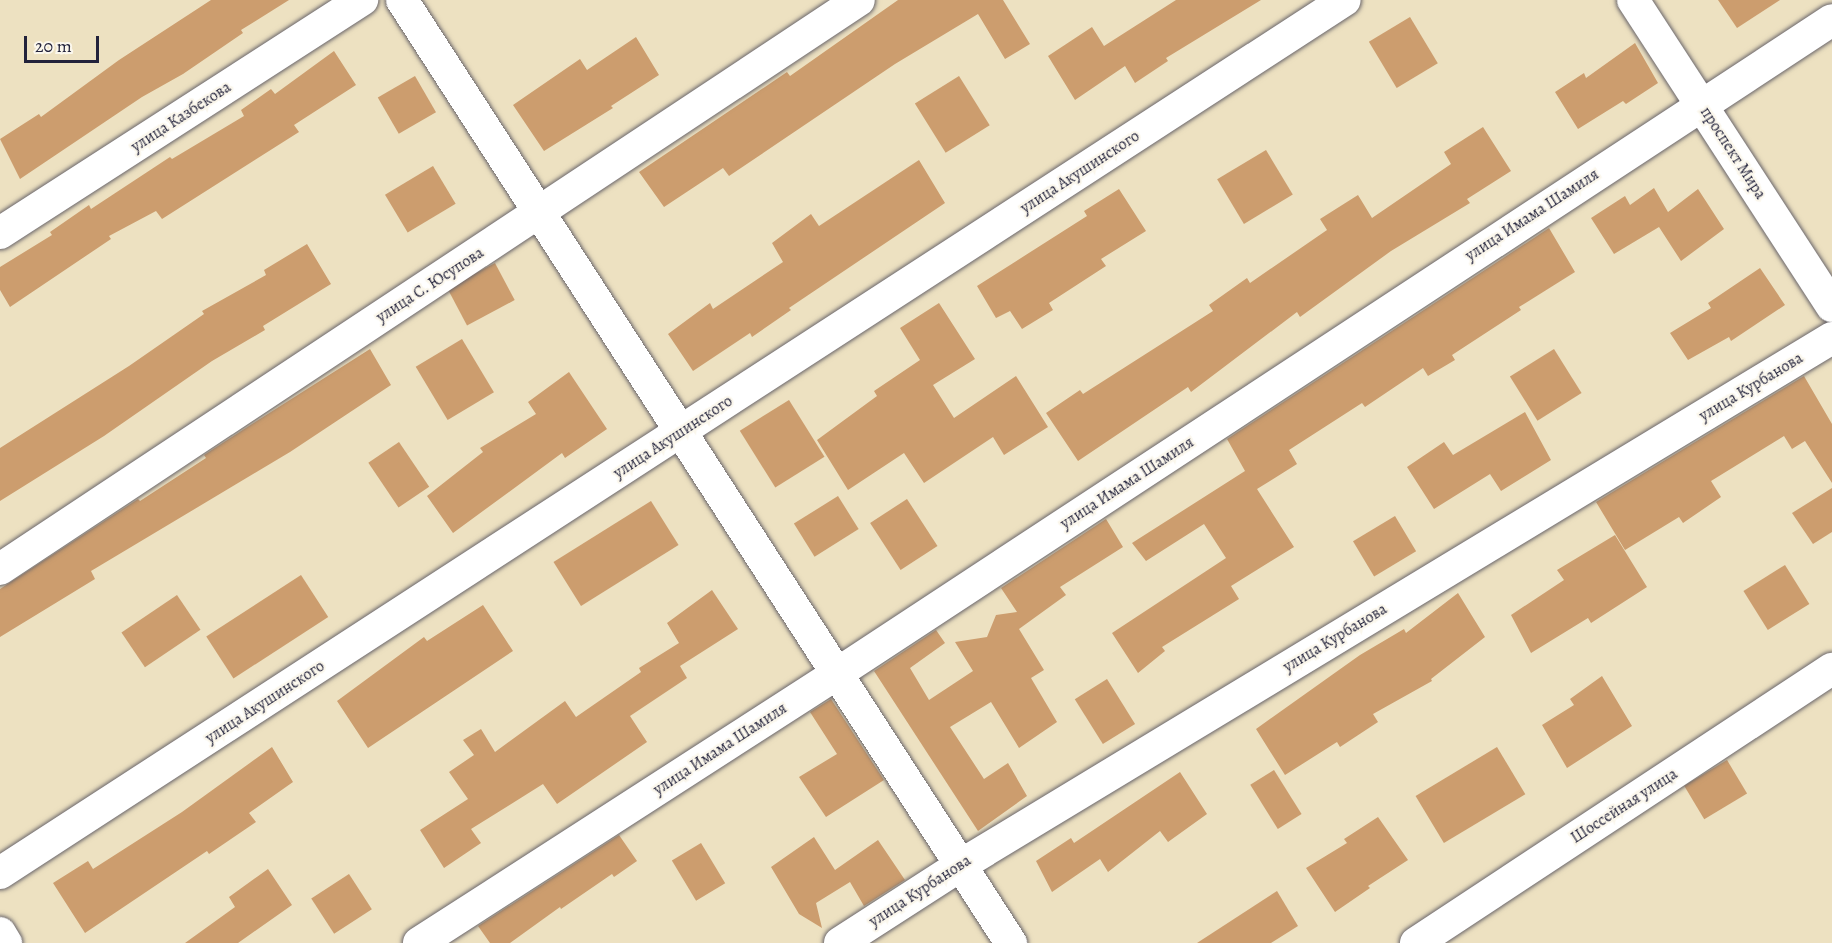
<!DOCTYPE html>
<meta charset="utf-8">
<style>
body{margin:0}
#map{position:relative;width:1832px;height:943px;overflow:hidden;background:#ede1c1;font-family:Alegreya,serif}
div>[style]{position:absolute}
.building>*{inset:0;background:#cc9d6e;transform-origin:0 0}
.roads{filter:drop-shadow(0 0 2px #69656a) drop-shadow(0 0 2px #69656a)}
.minor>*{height:32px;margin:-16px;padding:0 16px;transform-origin:16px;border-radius:16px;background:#fff}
span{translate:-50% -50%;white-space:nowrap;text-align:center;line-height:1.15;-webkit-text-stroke:4.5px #fbf7ec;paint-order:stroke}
.street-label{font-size:16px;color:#22223b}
.scale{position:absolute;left:24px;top:36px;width:75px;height:27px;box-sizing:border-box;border:3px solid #22223b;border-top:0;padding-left:8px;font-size:18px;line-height:21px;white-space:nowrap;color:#22223b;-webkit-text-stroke:4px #fbf7ec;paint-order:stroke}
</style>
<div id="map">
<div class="building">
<i style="clip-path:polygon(211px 0,289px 0,241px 30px,243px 33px,183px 74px,142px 97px,20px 179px,0 139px,39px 114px,41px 117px,119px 60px)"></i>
<i style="clip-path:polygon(898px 0,1003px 0,1030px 44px,1005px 59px,978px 14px,895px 64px,729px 176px,723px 168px,664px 207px,639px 172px,787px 72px,790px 76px)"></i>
<i style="clip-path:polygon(1176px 0,1261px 0,1166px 58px,1168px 61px,1135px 83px,1125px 66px,1075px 100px,1048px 56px,1092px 27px,1104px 46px)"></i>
<i style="clip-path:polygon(1718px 0,1780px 0,1737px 28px)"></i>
<i style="left:1410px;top:17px;width:54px;height:48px;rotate:59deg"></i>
<i style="clip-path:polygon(636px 37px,659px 75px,611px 106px,613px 108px,544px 151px,513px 105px,580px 59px,587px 70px)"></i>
<i style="clip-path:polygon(1635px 43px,1658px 83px,1626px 104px,1623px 101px,1578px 129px,1555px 92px,1584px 73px,1586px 78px)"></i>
<i style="clip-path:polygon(334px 51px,356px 85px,294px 125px,299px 132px,162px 219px,156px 211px,109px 236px,111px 239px,10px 307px,0 290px,0 267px,52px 235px,50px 232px,89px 205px,91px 209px,170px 157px,172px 159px,244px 116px,241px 110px,271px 89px,275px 94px)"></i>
<i style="left:415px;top:76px;width:42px;height:43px;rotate:60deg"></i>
<i style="left:959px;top:76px;width:58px;height:52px;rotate:58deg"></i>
<i style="clip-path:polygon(1483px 127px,1511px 171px,1467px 199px,1470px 203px,1391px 251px,1300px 317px,1297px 312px,1191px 392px,1188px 387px,1078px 461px,1046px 413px,1080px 390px,1083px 394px,1213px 311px,1209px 305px,1247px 278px,1250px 283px,1327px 230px,1320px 219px,1358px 195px,1372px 218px,1451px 164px,1444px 152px)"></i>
<i style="left:1266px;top:150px;width:52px;height:57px;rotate:59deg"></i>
<i style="clip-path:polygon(919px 160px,945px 203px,789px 308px,791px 310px,752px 337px,750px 333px,693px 371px,668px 334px,710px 303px,713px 309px,783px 262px,772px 243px,811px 214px,819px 226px)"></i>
<i style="left:433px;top:166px;width:44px;height:56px;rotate:59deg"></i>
<i style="clip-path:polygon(1654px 188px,1668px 212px,1698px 189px,1724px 229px,1681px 261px,1659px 227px,1614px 254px,1591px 218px,1625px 196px,1630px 205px)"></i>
<i style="clip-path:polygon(1119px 189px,1146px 231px,1101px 259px,1106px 266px,1049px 303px,1053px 310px,1022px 329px,1010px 311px,996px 318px,977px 286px,1087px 216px,1084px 211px)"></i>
<i style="clip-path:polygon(1549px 228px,1575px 272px,1519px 307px,1521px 310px,1452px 355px,1455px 360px,1428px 376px,1423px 368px,1365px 407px,1362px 403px,1289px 450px,1297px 464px,1257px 489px,1294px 547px,1231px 586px,1239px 599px,1162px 647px,1165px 651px,1138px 673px,1112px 633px,1226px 558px,1204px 524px,1146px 561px,1132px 543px,1245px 471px,1227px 439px)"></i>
<i style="clip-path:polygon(307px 244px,331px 284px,263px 326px,265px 330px,212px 361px,104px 436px,0 501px,0 448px,129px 366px,204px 314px,202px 311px,266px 275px,264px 270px)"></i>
<i style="left:495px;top:263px;width:42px;height:54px;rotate:62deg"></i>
<i style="clip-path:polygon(1760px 268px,1785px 305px,1731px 341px,1729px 337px,1688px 360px,1670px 333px,1711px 308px,1708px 303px)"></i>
<i style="clip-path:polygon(939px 303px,975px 359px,933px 385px,954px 418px,1016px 376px,1048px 427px,1004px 455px,993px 437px,924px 483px,904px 453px,848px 490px,817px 440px,877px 396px,874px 391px,920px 360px,900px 328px)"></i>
<i style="left:462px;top:339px;width:62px;height:54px;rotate:59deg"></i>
<i style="clip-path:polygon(370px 349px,391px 385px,290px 452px,91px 571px,95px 579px,0 637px,0 589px,138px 499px,140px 501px,206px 458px,204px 455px,252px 424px)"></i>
<i style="left:1554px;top:349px;width:52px;height:52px;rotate:58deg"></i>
<i style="clip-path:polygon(569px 372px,607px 429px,565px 458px,562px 453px,453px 533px,427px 496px,483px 452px,480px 448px,536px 414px,528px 402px)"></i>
<i style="clip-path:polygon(1804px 376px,1832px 424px,1832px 483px,1805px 441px,1792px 449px,1784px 436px,1711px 481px,1721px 497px,1683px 523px,1679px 517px,1625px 550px,1596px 502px)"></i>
<i style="left:789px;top:400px;width:67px;height:58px;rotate:58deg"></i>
<i style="clip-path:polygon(1525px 412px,1551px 460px,1501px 491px,1490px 474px,1434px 509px,1407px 467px,1444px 442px,1453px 455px)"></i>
<i style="left:399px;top:442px;width:54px;height:37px;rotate:56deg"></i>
<i style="clip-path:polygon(1832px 488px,1832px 532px,1813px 544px,1792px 513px)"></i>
<i style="left:838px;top:496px;width:39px;height:52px;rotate:58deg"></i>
<i style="left:907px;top:499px;width:56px;height:44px;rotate:57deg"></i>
<i style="left:651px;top:501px;width:52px;height:115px;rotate:58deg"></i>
<i style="left:1395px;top:516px;width:41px;height:49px;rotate:59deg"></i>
<i style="clip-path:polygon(1106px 519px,1123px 547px,1060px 587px,1066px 595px,1019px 629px,1044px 670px,1031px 678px,1057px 722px,1019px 748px,991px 702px,950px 727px,984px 779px,1008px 763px,1027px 796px,978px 831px,874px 671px,936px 630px,945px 643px,910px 668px,929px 700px,973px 671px,955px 642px,987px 637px,996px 615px,1017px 612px,1001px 588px)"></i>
<i style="clip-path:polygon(1615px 535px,1647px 587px,1591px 623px,1588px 618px,1531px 653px,1511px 615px,1564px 580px,1557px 570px)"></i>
<i style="left:1785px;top:565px;width:46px;height:49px;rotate:58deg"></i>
<i style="left:301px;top:575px;width:50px;height:113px;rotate:57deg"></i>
<i style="clip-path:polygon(712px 590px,738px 629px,680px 666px,687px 678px,630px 716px,647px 742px,557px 804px,543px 784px,471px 829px,481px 843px,444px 868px,420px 830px,468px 799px,449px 772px,474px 755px,463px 740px,481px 729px,495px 752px,565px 701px,576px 717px,641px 672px,639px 668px,679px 643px,667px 623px)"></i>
<i style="clip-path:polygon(1458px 593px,1485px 637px,1431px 679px,1432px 681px,1373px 714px,1378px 722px,1340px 747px,1337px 742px,1285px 775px,1256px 729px,1360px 655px,1404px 629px,1406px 633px)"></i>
<i style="left:177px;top:595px;width:42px;height:67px;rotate:56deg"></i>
<i style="clip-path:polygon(483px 605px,513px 651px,368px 748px,337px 701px,424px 637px,427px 641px)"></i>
<i style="clip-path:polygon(1602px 676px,1632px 726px,1567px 768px,1542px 725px,1574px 705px,1570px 699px)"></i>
<i style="left:1107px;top:679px;width:53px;height:38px;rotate:58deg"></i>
<i style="clip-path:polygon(831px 699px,884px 780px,826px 817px,799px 777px,837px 754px,810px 712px)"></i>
<i style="clip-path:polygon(272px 747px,293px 782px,249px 813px,256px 822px,209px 854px,207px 851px,85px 933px,53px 883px,88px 861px,93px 869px,182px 812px)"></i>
<i style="left:1497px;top:747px;width:55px;height:95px;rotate:59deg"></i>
<i style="left:1727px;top:760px;width:39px;height:50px;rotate:59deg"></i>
<i style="left:1274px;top:770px;width:52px;height:28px;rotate:58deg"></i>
<i style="clip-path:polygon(1180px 772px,1207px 814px,1168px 842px,1160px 831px,1108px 872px,1100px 859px,1052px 892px,1036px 861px,1071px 838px,1074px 843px)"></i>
<i style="clip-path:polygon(1378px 817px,1408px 860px,1368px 886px,1370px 888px,1335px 912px,1306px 868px,1347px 843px,1344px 839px)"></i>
<i style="clip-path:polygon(619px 835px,637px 861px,614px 877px,612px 874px,561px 909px,560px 907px,510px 943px,490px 943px,478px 926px)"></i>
<i style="clip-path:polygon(814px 837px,835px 870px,878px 840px,905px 880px,864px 906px,850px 882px,816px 903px,822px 928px,799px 914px,771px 867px)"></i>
<i style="left:701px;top:843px;width:47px;height:34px;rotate:59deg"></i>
<i style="clip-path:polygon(268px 869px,292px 905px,238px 943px,185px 943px,235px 907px,229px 897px)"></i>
<i style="left:349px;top:874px;width:42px;height:45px;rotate:57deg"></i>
<i style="clip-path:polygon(1277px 891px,1298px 926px,1271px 943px,1197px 943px)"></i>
</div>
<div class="roads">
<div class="minor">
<i style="left:402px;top:0;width:1123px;rotate:57.15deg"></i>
<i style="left:1633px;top:0;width:365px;rotate:57deg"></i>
<i style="left:0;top:233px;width:431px;rotate:-32.8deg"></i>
<i style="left:0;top:569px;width:1030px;rotate:-33.52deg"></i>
<i style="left:0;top:873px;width:1603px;rotate:-32.99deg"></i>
<i style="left:0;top:933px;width:12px;rotate:59deg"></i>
<i style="left:419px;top:943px;width:498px;rotate:-32.8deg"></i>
<i style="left:838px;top:673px;width:1189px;rotate:-33.3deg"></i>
<i style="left:840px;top:943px;width:144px;rotate:-32.8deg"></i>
<i style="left:961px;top:865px;width:1018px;rotate:-31.18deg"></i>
<i style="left:1416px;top:943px;width:498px;rotate:-33.4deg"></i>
</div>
</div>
<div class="street-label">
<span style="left:181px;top:117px;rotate:-33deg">улица Казбекова</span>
<span style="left:1733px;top:153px;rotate:57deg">проспект Мира</span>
<span style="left:1080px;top:172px;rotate:-33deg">улица Акушинского</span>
<span style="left:1532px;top:215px;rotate:-33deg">улица Имама Шамиля</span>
<span style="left:430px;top:285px;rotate:-33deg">улица С. Юсупова</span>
<span style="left:1751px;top:387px;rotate:-31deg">улица Курбанова</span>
<span style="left:673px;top:437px;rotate:-33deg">улица Акушинского</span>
<span style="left:1127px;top:483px;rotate:-33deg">улица Имама Шамиля</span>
<span style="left:1335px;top:638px;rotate:-31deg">улица Курбанова</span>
<span style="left:265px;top:702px;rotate:-33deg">улица Акушинского</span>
<span style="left:720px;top:749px;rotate:-33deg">улица Имама Шамиля</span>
<span style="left:1624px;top:806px;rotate:-33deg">Шоссейная улица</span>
<span style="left:920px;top:891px;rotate:-33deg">улица Курбанова</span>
</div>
<div class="scale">20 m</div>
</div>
